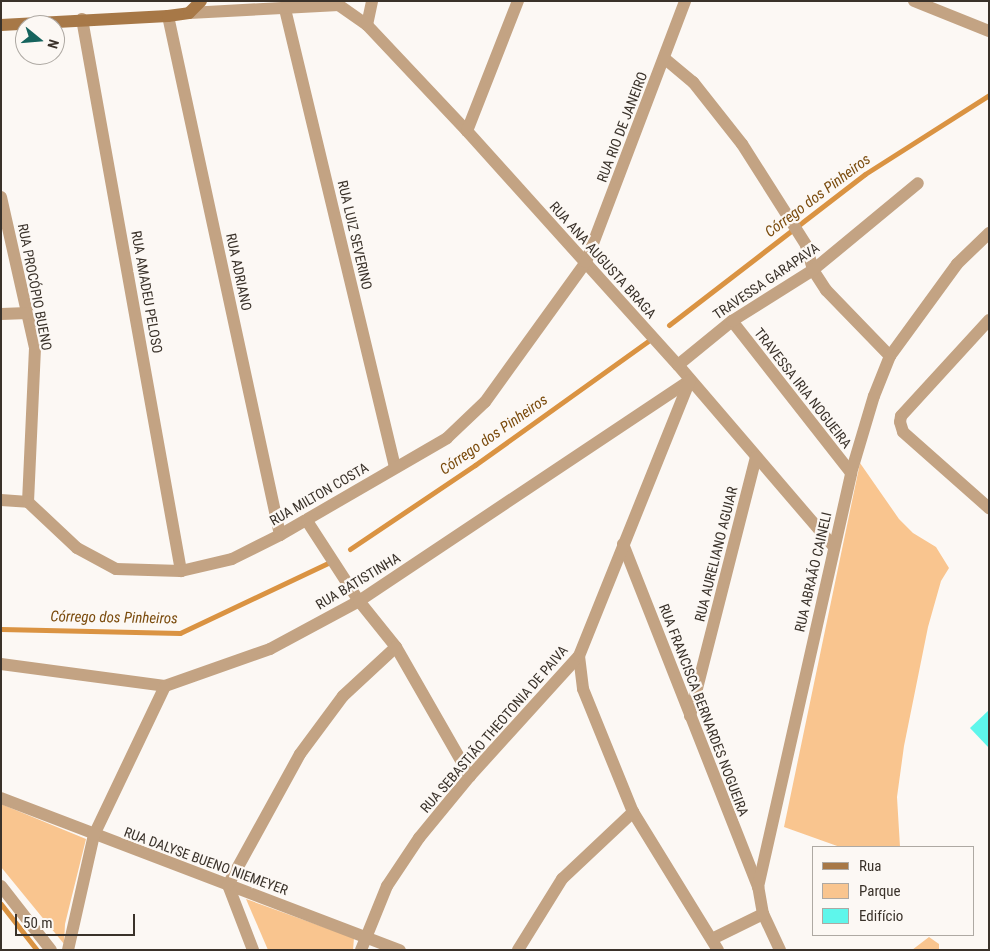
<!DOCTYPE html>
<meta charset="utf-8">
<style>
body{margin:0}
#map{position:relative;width:990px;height:951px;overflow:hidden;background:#fcf8f4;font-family:"Roboto Condensed",sans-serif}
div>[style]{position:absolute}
.green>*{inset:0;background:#f9c58f}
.stream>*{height:5px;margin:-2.5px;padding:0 2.5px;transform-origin:2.5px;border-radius:2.5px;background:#da9342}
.building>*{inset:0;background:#5ef6eb}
.minor>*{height:12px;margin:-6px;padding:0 6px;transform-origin:6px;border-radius:6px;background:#c3a383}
.tertiary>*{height:12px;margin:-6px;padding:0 6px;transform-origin:6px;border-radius:6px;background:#c3a383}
.secondary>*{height:12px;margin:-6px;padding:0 6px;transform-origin:6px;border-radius:6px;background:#a77847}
span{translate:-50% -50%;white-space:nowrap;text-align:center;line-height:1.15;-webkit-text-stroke:4.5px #fcf8f4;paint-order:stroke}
.street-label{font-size:14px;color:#3a322a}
.water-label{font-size:15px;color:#7b4c0e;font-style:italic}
.frame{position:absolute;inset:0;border:2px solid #3a322a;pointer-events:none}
.legend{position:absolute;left:812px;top:846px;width:162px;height:90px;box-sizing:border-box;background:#fcf8f4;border:1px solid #aea9a3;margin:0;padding:6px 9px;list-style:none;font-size:15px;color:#3a322a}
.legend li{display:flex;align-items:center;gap:10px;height:25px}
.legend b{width:25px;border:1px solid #aea9a3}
.north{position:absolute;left:15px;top:15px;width:50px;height:50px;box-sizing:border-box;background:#fcf8f4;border:1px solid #aea9a3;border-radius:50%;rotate:107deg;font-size:14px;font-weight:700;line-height:20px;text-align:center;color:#3a322a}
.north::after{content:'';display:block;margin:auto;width:18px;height:22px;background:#16645e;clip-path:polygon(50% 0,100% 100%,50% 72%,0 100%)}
.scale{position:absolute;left:15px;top:914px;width:120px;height:22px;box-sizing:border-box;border:2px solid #3a322a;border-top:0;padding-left:6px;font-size:15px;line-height:18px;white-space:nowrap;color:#3a322a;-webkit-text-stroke:4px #fcf8f4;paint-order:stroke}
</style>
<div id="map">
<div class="green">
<i style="clip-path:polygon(860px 463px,899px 519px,913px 533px,936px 547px,949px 568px,941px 581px,928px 627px,904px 746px,897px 797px,900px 847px,840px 847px,784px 827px)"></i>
<i style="clip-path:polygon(1px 804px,86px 839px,65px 924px,64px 944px,1px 867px)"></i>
<i style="clip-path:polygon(246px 899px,354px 938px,353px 950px,268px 950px)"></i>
<i style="clip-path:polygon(929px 937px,939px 944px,939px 950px,912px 950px)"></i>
</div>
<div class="stream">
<i style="left:669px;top:325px;width:247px;rotate:-37.6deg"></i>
<i style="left:865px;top:174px;width:147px;rotate:-32.5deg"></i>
<i style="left:350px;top:549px;width:151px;rotate:-33.9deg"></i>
<i style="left:475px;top:465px;width:216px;rotate:-35.6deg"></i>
<i style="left:1px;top:629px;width:179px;rotate:1.3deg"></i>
<i style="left:180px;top:633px;width:166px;rotate:-25.3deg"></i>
<i style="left:1px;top:904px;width:58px;rotate:52deg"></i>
</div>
<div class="building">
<i style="clip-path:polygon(989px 710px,989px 748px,970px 728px)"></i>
</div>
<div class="minor">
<i style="left:333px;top:1px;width:42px;rotate:35.2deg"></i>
<i style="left:367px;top:25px;width:146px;rotate:46.7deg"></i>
<i style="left:467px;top:131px;width:315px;rotate:48deg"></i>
<i style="left:678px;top:365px;width:238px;rotate:49.4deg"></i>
<i style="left:914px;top:1px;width:81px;rotate:21.8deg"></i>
<i style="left:285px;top:9px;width:471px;rotate:76.5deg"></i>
<i style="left:189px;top:13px;width:150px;rotate:-3.1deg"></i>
<i style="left:168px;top:16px;width:531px;rotate:77.82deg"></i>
<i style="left:82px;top:19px;width:561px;rotate:79.83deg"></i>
<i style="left:367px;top:25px;width:25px;rotate:-78deg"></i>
<i style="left:664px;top:58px;width:38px;rotate:40deg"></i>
<i style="left:693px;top:82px;width:79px;rotate:51.7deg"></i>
<i style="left:742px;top:144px;width:120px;rotate:57.6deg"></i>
<i style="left:806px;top:245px;width:26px;rotate:74deg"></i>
<i style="left:813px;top:270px;width:24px;rotate:57deg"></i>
<i style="left:826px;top:290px;width:92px;rotate:45.9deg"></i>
<i style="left:467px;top:131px;width:140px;rotate:-68.6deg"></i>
<i style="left:1px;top:197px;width:155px;rotate:77.3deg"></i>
<i style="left:35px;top:348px;width:154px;rotate:92.6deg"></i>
<i style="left:1px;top:314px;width:27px;rotate:-2deg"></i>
<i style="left:989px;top:320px;width:130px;rotate:132.5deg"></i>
<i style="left:901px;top:416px;width:6px;rotate:99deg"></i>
<i style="left:900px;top:422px;width:10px;rotate:73deg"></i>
<i style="left:903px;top:432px;width:115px;rotate:41.5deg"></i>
<i style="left:732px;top:321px;width:193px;rotate:51.9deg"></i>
<i style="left:678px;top:365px;width:70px;rotate:-39.2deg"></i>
<i style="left:732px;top:321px;width:96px;rotate:-32.2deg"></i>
<i style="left:813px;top:270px;width:136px;rotate:-39.6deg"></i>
<i style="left:1px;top:500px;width:27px;rotate:4deg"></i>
<i style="left:28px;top:502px;width:67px;rotate:43.2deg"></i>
<i style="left:77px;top:548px;width:44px;rotate:28.3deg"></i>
<i style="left:116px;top:569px;width:65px;rotate:1.8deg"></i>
<i style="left:181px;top:571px;width:52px;rotate:-13.2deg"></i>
<i style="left:232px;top:559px;width:54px;rotate:-26.6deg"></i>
<i style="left:280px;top:535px;width:193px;rotate:-30.1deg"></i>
<i style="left:447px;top:438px;width:52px;rotate:-43.5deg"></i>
<i style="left:485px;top:402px;width:173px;rotate:-54.2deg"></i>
<i style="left:586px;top:262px;width:279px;rotate:-69.2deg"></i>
<i style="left:307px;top:521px;width:95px;rotate:57deg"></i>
<i style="left:359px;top:601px;width:59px;rotate:51.2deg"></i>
<i style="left:396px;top:647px;width:149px;rotate:60.2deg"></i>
<i style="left:623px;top:544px;width:369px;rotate:68.5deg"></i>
<i style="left:579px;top:656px;width:33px;rotate:83deg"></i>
<i style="left:583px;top:689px;width:133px;rotate:67.9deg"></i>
<i style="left:633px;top:812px;width:162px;rotate:58.4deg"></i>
<i style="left:1px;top:664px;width:165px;rotate:7.6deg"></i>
<i style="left:165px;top:686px;width:111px;rotate:-19.4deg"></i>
<i style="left:270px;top:649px;width:101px;rotate:-28.3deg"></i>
<i style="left:359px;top:601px;width:398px;rotate:-33.7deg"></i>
<i style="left:690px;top:716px;width:267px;rotate:-75.7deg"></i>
<i style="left:1px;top:798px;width:427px;rotate:20.9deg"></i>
<i style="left:712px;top:939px;width:57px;rotate:-26.1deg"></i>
<i style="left:68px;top:950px;width:118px;rotate:-77.3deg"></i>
<i style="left:94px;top:835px;width:165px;rotate:-64.5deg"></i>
<i style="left:253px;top:950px;width:70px;rotate:-111deg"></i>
<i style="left:228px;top:885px;width:149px;rotate:-61.2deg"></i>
<i style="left:300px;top:754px;width:72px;rotate:-53.4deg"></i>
<i style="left:343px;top:696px;width:72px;rotate:-42.8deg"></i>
<i style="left:361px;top:950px;width:69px;rotate:-67.9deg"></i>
<i style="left:387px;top:886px;width:58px;rotate:-56.3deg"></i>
<i style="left:419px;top:838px;width:80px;rotate:-50.6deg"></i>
<i style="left:470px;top:776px;width:162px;rotate:-47.8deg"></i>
<i style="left:579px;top:656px;width:297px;rotate:-68.1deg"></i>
<i style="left:518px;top:950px;width:84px;rotate:-58.2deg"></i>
<i style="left:562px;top:879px;width:98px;rotate:-43.3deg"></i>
<i style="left:780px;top:950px;width:40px;rotate:-115deg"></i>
<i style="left:763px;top:914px;width:27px;rotate:-100deg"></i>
<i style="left:758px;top:887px;width:424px;rotate:-77.3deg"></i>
<i style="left:851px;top:473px;width:80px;rotate:-73.4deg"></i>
<i style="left:874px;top:396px;width:43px;rotate:-68.2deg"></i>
<i style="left:890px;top:356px;width:114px;rotate:-53.9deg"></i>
<i style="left:957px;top:264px;width:45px;rotate:-44.1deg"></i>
</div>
<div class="tertiary">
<i style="left:1px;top:886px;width:81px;rotate:52deg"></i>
</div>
<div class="secondary">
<i style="left:1px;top:25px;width:167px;rotate:-3.1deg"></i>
<i style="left:168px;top:16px;width:21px;rotate:-8deg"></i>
<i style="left:189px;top:13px;width:17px;rotate:-45deg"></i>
</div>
<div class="street-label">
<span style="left:622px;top:127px;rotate:-69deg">RUA RIO DE JANEIRO</span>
<span style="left:355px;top:235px;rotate:77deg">RUA LUIZ SEVERINO</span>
<span style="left:603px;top:260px;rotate:48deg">RUA ANA AUGUSTA BRAGA</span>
<span style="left:239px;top:272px;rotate:78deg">RUA ADRIANO</span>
<span style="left:766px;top:281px;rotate:-34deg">TRAVESSA GARAPAVA</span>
<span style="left:35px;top:287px;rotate:79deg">RUA PROCÓPIO BUENO</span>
<span style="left:147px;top:292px;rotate:80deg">RUA AMADEU PELOSO</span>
<span style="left:803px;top:388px;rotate:52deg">TRAVESSA IRIA NOGUEIRA</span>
<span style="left:319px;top:494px;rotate:-30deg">RUA MILTON COSTA</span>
<span style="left:716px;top:554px;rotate:-76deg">RUA AURELIANO AGUIAR</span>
<span style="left:813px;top:572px;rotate:-77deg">RUA ABRAÃO CAINELI</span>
<span style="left:358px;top:581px;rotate:-31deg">RUA BATISTINHA</span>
<span style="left:704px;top:710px;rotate:69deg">RUA FRANCISCA BERNARDES NOGUEIRA</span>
<span style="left:494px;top:729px;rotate:-49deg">RUA SEBASTIÃO THEOTONIA DE PAIVA</span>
<span style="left:206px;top:861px;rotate:20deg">RUA DALYSE BUENO NIEMEYER</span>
</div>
<div class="water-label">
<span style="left:818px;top:196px;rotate:-37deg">Córrego dos Pinheiros</span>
<span style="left:494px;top:435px;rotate:-35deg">Córrego dos Pinheiros</span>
<span style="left:114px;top:618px;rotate:1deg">Córrego dos Pinheiros</span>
</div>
<div class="frame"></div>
<ul class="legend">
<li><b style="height:6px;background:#a77847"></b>Rua</li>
<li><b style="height:14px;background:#f9c58f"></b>Parque</li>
<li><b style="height:14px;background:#5ef6eb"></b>Edifício</li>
</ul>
<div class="north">N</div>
<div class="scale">50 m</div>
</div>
